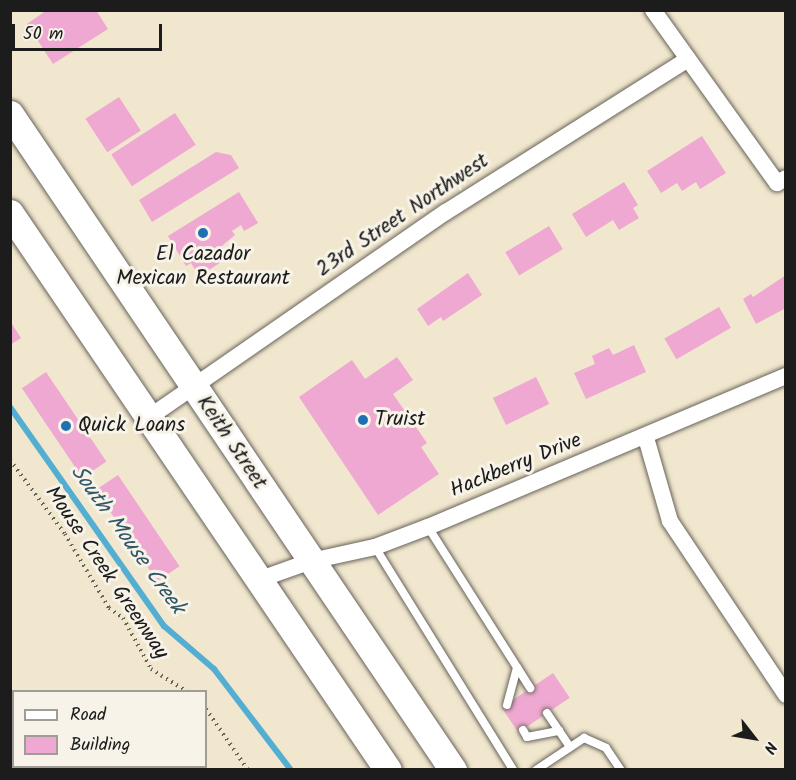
<!DOCTYPE html>
<style>
body{margin:0}
#map{position:relative;width:796px;height:780px;overflow:hidden;background:#f1e7ce;font-family:Kalam,sans-serif}
div>[style]{position:absolute}
.stream>*{height:6px;margin:-3px;padding:0 3px;transform-origin:3px;border-radius:3px;background:#54aed2}
.building>*{inset:0;background:#eea8d1;transform-origin:0 0}
.path>*{height:4px;margin-top:-2px;transform-origin:0;background:repeating-linear-gradient(90deg,#67635a 0 1.5px,transparent 0 6px)}
.roads{filter:drop-shadow(0 0 2px #67635a) drop-shadow(0 0 2px #67635a)}
.service>*{height:8px;margin:-4px;padding:0 4px;transform-origin:4px;border-radius:4px;background:#fff}
.minor>*{height:16px;margin:-8px;padding:0 8px;transform-origin:8px;border-radius:8px;background:#fff}
.primary>*{height:27px;margin:-13.5px;padding:0 13.5px;transform-origin:13.5px;border-radius:13.5px;background:#fff}
.dots>*{width:16px;height:16px;translate:-50% -50%;box-sizing:border-box;border:3px solid #f7f3e8;border-radius:50%}
span{translate:-50% -50%;white-space:nowrap;text-align:center;line-height:1.15;-webkit-text-stroke:6px #f7f3e8;paint-order:stroke}
.street-label{font-size:21px;color:#1c1c1c}
.poi-label{font-size:21px;color:#1c1c1c}
.left{translate:0 -50%;text-align:left}
.water-label{font-size:22px;color:#325665;font-style:italic}
.frame{position:absolute;inset:0;border:12px solid #1c1c1c;pointer-events:none}
.legend{position:absolute;left:12px;top:690px;width:195px;height:78px;box-sizing:border-box;background:#f7f3e8;border:2px solid #9f9d96;margin:0;padding:8px 10px;list-style:none;font-size:18px;color:#1c1c1c}
.legend li{display:flex;align-items:center;gap:12px;height:30px}
.legend b{width:30px;border:2px solid #9f9d96}
.north{position:absolute;left:724px;top:708px;width:60px;height:60px;-webkit-text-stroke:4px #f7f3e8;paint-order:stroke;rotate:121deg;font-size:16px;font-weight:700;line-height:24px;text-align:center;color:#1c1c1c}
.north::after{content:'';display:block;margin:auto;width:21px;height:27px;background:#1c1c1c;clip-path:polygon(50% 0,100% 100%,50% 72%,0 100%)}
.scale{position:absolute;left:12px;top:24px;width:150px;height:27px;box-sizing:border-box;border:3px solid #1c1c1c;border-top:0;padding-left:8px;font-size:18px;line-height:21px;white-space:nowrap;color:#1c1c1c;-webkit-text-stroke:4px #f7f3e8;paint-order:stroke}
</style>
<div id="map">
<div class="stream">
<i style="left:10px;top:407px;width:268px;rotate:54.9deg"></i>
<i style="left:164px;top:626px;width:66px;rotate:40.7deg"></i>
<i style="left:214px;top:669px;width:127px;rotate:52.7deg"></i>
</div>
<div class="building">
<i style="clip-path:polygon(47px 10px,96px 10px,108px 29px,53px 64px,27px 24px)"></i>
<i style="left:119px;top:97px;width:40px;height:40px;rotate:57deg"></i>
<i style="left:175px;top:113px;width:38px;height:76px;rotate:57deg"></i>
<i style="clip-path:polygon(702px 136px,726px 173px,700px 189px,696px 182px,682px 191px,677px 183px,661px 193px,647px 171px)"></i>
<i style="clip-path:polygon(216px 152px,231px 155px,239px 168px,152px 222px,139px 200px)"></i>
<i style="clip-path:polygon(624px 182px,638px 205px,633px 208px,639px 218px,619px 230px,613px 220px,586px 237px,572px 214px)"></i>
<i style="clip-path:polygon(239px 192px,258px 223px,244px 231px,241px 225px,232px 231px,235px 235px,217px 250px,223px 261px,199px 276px,191px 263px,186px 266px,168px 236px)"></i>
<i style="left:549px;top:226px;width:27px;height:51px;rotate:59deg"></i>
<i style="clip-path:polygon(468px 273px,482px 295px,443px 321px,441px 317px,428px 326px,417px 309px)"></i>
<i style="clip-path:polygon(786px 275px,786px 308px,756px 324px,743px 299px,751px 294px,753px 297px)"></i>
<i style="left:719px;top:307px;width:24px;height:63px;rotate:60deg"></i>
<i style="clip-path:polygon(10px 321px,21px 338px,10px 345px)"></i>
<i style="clip-path:polygon(634px 345px,646px 372px,586px 399px,574px 373px,595px 364px,592px 356px,609px 348px,613px 355px)"></i>
<i style="clip-path:polygon(397px 357px,413px 380px,393px 394px,427px 443px,421px 447px,439px 474px,378px 515px,299px 397px,352px 360px,365px 379px)"></i>
<i style="left:46px;top:372px;width:108px;height:29px;rotate:56deg"></i>
<i style="left:536px;top:377px;width:30px;height:48px;rotate:64deg"></i>
<i style="left:118px;top:475px;width:110px;height:27px;rotate:56deg"></i>
<i style="left:553px;top:673px;width:30px;height:62px;rotate:56deg"></i>
<i style="left:91px;top:766px;width:45px;height:4px"></i>
</div>
<div class="path">
<i style="left:10px;top:460px;width:92px;rotate:53.4deg"></i>
<i style="left:65px;top:534px;width:86px;rotate:59.3deg"></i>
<i style="left:109px;top:608px;width:17px;rotate:36deg"></i>
<i style="left:123px;top:618px;width:58px;rotate:61.2deg"></i>
<i style="left:151px;top:669px;width:44px;rotate:31.9deg"></i>
<i style="left:206px;top:709px;width:74px;rotate:55.5deg"></i>
<i style="left:166px;top:770px;width:4px;rotate:-76deg"></i>
</div>
<div class="roads">
<div class="service">
<i style="left:428px;top:527px;width:191px;rotate:57.6deg"></i>
<i style="left:375px;top:547px;width:262px;rotate:58.2deg"></i>
<i style="left:507px;top:705px;width:39px;rotate:-75deg"></i>
<i style="left:547px;top:713px;width:41px;rotate:55.9deg"></i>
<i style="left:523px;top:730px;width:8px;rotate:60deg"></i>
<i style="left:527px;top:737px;width:33px;rotate:-11deg"></i>
<i style="left:536px;top:770px;width:58px;rotate:-33.7deg"></i>
<i style="left:584px;top:738px;width:24px;rotate:24deg"></i>
<i style="left:606px;top:748px;width:27px;rotate:56deg"></i>
</div>
<div class="minor">
<i style="left:653px;top:10px;width:213px;rotate:54.4deg"></i>
<i style="left:777px;top:183px;width:10px;rotate:-29deg"></i>
<i style="left:148px;top:418px;width:362px;rotate:-34.7deg"></i>
<i style="left:446px;top:212px;width:286px;rotate:-32.3deg"></i>
<i style="left:646px;top:438px;width:86px;rotate:73.9deg"></i>
<i style="left:670px;top:521px;width:209px;rotate:56.3deg"></i>
<i style="left:258px;top:580px;width:56px;rotate:-19.7deg"></i>
<i style="left:311px;top:561px;width:66px;rotate:-12.3deg"></i>
<i style="left:375px;top:547px;width:57px;rotate:-20.7deg"></i>
<i style="left:428px;top:527px;width:389px;rotate:-22.9deg"></i>
<i style="left:10px;top:747px;width:7px;rotate:56deg"></i>
<i style="left:20px;top:766px;width:4px;rotate:63deg"></i>
</div>
<div class="primary">
<i style="left:10px;top:114px;width:792px;rotate:55.97deg"></i>
<i style="left:10px;top:213px;width:673px;rotate:55.84deg"></i>
</div>
</div>
<div class="dots">
<i style="left:203px;top:233px;background:#1f6fb2"></i>
<i style="left:363px;top:420px;background:#1f6fb2"></i>
<i style="left:66px;top:426px;background:#1f6fb2"></i>
</div>
<div class="street-label">
<span style="left:403px;top:216px;rotate:-34deg">23rd Street Northwest</span>
<span style="left:231px;top:443px;rotate:56deg">Keith Street</span>
<span style="left:516px;top:466px;rotate:-22deg">Hackberry Drive</span>
<span style="left:106px;top:573px;rotate:56deg">Mouse Creek Greenway</span>
</div>
<div class="poi-label">
<span style="left:203px;top:267px">El Cazador<br>Mexican Restaurant</span>
<span class="left" style="left:375px;top:420px">Truist</span>
<span class="left" style="left:78px;top:426px">Quick Loans</span>
</div>
<div class="water-label">
<span style="left:127px;top:540px;rotate:54deg">South Mouse Creek</span>
</div>
<div class="frame"></div>
<ul class="legend">
<li><b style="height:8px;background:#fff"></b>Road</li>
<li><b style="height:16px;background:#eea8d1"></b>Building</li>
</ul>
<div class="north">N</div>
<div class="scale">50 m</div>
</div>
